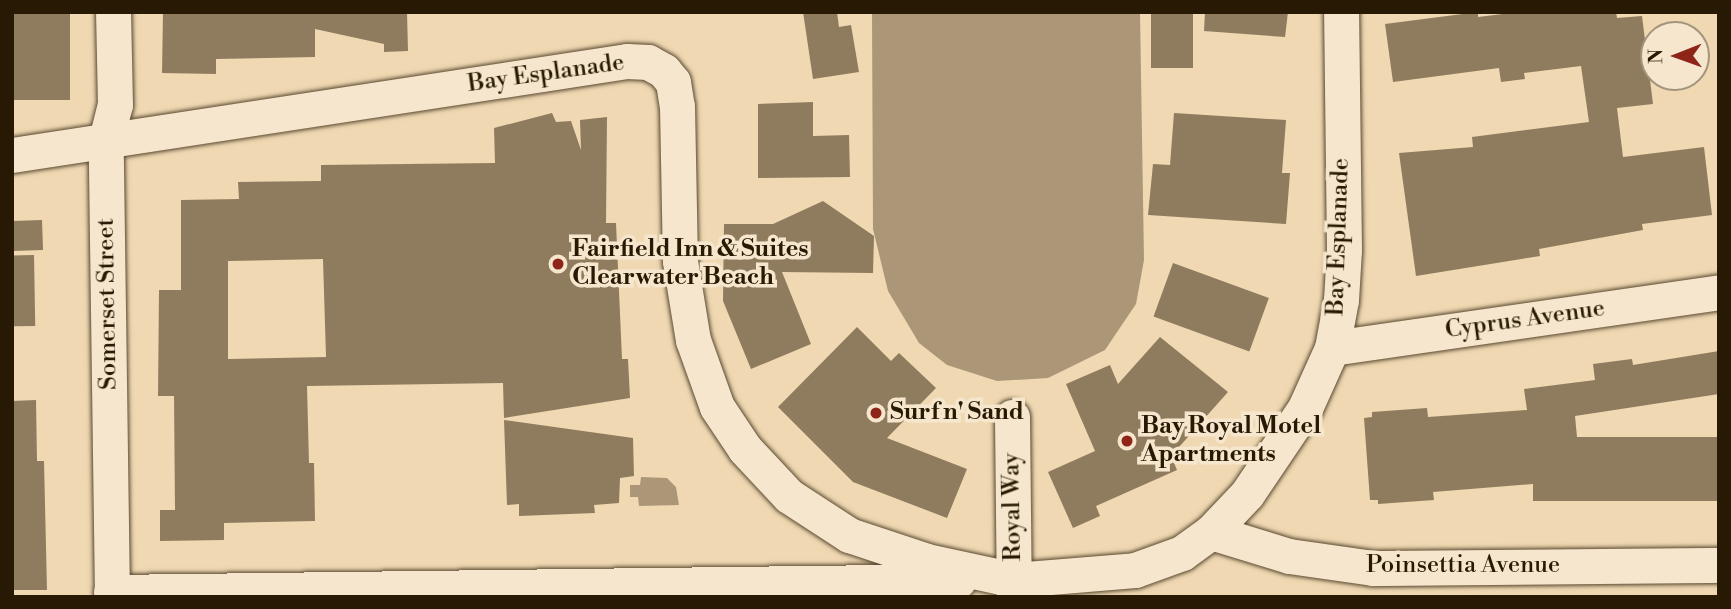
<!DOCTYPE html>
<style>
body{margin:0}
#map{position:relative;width:1731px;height:609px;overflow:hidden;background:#efd8b2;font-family:"Libre Bodoni",serif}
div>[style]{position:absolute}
.water>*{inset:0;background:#ab9777}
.building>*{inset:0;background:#8f7c5e;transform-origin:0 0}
.roads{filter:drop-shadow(0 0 2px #5a4930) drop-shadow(0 0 2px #5a4930)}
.minor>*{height:35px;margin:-17.5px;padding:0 17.5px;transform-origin:17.5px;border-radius:17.5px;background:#f5e6cd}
.dots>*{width:19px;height:19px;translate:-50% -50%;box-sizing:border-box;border:4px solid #f5e6cd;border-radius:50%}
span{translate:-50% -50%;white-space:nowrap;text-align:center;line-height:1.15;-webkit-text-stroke:7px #f5e6cd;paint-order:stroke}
.street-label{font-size:24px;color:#281904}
.poi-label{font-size:24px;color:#281904;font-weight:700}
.left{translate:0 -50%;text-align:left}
.frame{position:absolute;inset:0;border:14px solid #281904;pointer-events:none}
.north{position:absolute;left:1640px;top:21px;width:70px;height:70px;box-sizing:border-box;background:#f5e6cd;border:2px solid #a3947d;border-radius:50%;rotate:269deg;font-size:19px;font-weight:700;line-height:28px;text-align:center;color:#281904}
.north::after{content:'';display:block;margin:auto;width:24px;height:32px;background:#8f2418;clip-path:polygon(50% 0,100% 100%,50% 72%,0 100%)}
</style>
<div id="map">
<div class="water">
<i style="clip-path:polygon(872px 12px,1140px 12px,1144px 260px,1136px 304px,1105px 350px,1048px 378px,997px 381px,947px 365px,919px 343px,888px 291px,873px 229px)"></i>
<i style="clip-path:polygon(641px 477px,667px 478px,676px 487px,679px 505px,639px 506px,638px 497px,630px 497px,630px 485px,640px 485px)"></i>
</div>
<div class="building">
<i style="left:12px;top:12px;width:58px;height:88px"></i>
<i style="clip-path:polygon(163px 12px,407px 12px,408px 51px,384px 52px,384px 44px,315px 29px,315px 57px,216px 59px,216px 74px,162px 73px)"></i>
<i style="clip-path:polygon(803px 12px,837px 12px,839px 27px,851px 25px,859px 72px,813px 79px)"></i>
<i style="left:1151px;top:12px;width:42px;height:56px"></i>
<i style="clip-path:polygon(1205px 12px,1288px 12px,1285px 37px,1204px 31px)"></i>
<i style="clip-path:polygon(1478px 12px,1478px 17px,1519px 12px,1616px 12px,1617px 18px,1642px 16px,1653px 104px,1617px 108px,1623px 157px,1704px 147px,1712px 215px,1642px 224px,1643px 230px,1539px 249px,1540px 256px,1416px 276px,1399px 153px,1473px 147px,1472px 137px,1589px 122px,1581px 66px,1524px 73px,1525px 79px,1501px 82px,1499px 68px,1393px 82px,1385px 24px)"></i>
<i style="clip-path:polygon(813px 102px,813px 136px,849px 135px,850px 177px,758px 178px,758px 104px)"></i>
<i style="clip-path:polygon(evenodd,552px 113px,556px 122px,571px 121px,581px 150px,580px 120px,607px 117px,606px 223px,616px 223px,622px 359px,628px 359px,630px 398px,504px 418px,503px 383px,307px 386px,309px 463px,314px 463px,315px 521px,224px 523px,224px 540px,160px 541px,160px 510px,175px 510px,174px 396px,158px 396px,159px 290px,181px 290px,181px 200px,239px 199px,238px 182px,321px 181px,321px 165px,495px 163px,494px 128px,552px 113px,323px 259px,326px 357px,228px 359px,228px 261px,323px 259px)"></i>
<i style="clip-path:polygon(1174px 113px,1286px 120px,1282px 173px,1290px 173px,1286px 224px,1148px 215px,1153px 164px,1170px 165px)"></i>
<i style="clip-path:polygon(823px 201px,874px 236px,873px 273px,782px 272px,811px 344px,751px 369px,723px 301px,724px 224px,773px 224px)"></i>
<i style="left:42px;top:220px;width:30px;height:30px;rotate:88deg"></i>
<i style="left:34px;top:255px;width:71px;height:22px;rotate:89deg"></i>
<i style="left:1173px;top:263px;width:102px;height:57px;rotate:20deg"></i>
<i style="clip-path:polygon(857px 327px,891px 361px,899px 353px,936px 388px,887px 438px,967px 469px,947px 518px,853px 482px,778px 407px)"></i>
<i style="clip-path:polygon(1160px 337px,1228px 392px,1171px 456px,1177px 470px,1096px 506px,1100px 516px,1073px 528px,1048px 472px,1095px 451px,1066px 384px,1110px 365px,1118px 384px)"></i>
<i style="clip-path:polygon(1719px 351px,1719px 394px,1575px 416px,1577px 437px,1719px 437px,1719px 501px,1533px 501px,1533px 484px,1433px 492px,1434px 500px,1378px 504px,1378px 500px,1370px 500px,1364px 418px,1372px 417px,1372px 412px,1427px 408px,1428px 417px,1527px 410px,1524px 389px,1595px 380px,1593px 364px,1632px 359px,1633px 365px)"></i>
<i style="clip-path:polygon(36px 400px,37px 461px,44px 461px,47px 590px,12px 590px,12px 401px)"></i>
<i style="clip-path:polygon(504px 420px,633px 438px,634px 476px,620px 478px,619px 503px,594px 505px,595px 513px,519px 516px,519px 504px,507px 505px)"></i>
</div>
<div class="roads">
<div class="minor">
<i style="left:12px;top:155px;width:622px;rotate:-8.69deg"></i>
<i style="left:627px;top:61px;width:21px;rotate:3deg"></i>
<i style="left:648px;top:62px;width:18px;rotate:29deg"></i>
<i style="left:664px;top:71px;width:14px;rotate:51deg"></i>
<i style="left:673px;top:82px;width:24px;rotate:81deg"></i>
<i style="left:677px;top:106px;width:155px;rotate:88.9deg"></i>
<i style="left:680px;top:261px;width:80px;rotate:80.7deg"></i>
<i style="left:693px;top:340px;width:71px;rotate:70.3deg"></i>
<i style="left:717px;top:407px;width:50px;rotate:56.3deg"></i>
<i style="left:745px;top:449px;width:64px;rotate:46.9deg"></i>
<i style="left:789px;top:496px;width:72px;rotate:33deg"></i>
<i style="left:849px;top:535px;width:82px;rotate:18.4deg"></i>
<i style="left:927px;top:561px;width:89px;rotate:12.3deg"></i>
<i style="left:1014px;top:580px;width:121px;rotate:-4.7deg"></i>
<i style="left:1135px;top:570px;width:50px;rotate:-19.9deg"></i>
<i style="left:1182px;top:553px;width:36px;rotate:-36deg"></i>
<i style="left:1211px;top:532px;width:52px;rotate:-46.5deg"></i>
<i style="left:1247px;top:494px;width:104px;rotate:-56deg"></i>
<i style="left:1305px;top:408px;width:66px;rotate:-65.8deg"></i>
<i style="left:1332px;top:348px;width:49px;rotate:-79.4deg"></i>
<i style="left:1341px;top:300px;width:50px;rotate:-86.6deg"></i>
<i style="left:1344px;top:250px;width:238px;rotate:-90.7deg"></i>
<i style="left:1332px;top:348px;width:391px;rotate:-8.2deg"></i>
<i style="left:1012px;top:417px;width:180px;rotate:89.4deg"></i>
<i style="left:1211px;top:532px;width:82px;rotate:17.1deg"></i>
<i style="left:1289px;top:556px;width:85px;rotate:8.1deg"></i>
<i style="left:1373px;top:568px;width:346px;rotate:-0.5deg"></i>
<i style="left:111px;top:592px;width:847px;rotate:-0.74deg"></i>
<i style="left:112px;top:597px;width:457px;rotate:-90.8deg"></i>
<i style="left:106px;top:140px;width:36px;rotate:-76deg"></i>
<i style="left:115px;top:105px;width:93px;rotate:-91.2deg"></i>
</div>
</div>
<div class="dots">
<i style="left:558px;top:264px;background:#8f2418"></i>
<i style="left:876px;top:413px;background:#8f2418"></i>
<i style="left:1127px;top:441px;background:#8f2418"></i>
</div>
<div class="street-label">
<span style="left:546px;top:74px;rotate:-8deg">Bay Esplanade</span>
<span style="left:1339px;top:237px;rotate:-88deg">Bay Esplanade</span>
<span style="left:108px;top:304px;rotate:-91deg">Somerset Street</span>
<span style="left:1525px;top:320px;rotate:-8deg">Cyprus Avenue</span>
<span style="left:1013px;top:507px;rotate:-91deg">Royal Way</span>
<span style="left:1463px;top:566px">Poinsettia Avenue</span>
</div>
<div class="poi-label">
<span class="left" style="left:572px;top:264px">Fairfield Inn &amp; Suites<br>Clearwater Beach</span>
<span class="left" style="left:890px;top:413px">Surf n' Sand</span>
<span class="left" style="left:1141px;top:441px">Bay Royal Motel<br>Apartments</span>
</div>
<div class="frame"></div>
<div class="north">N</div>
</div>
